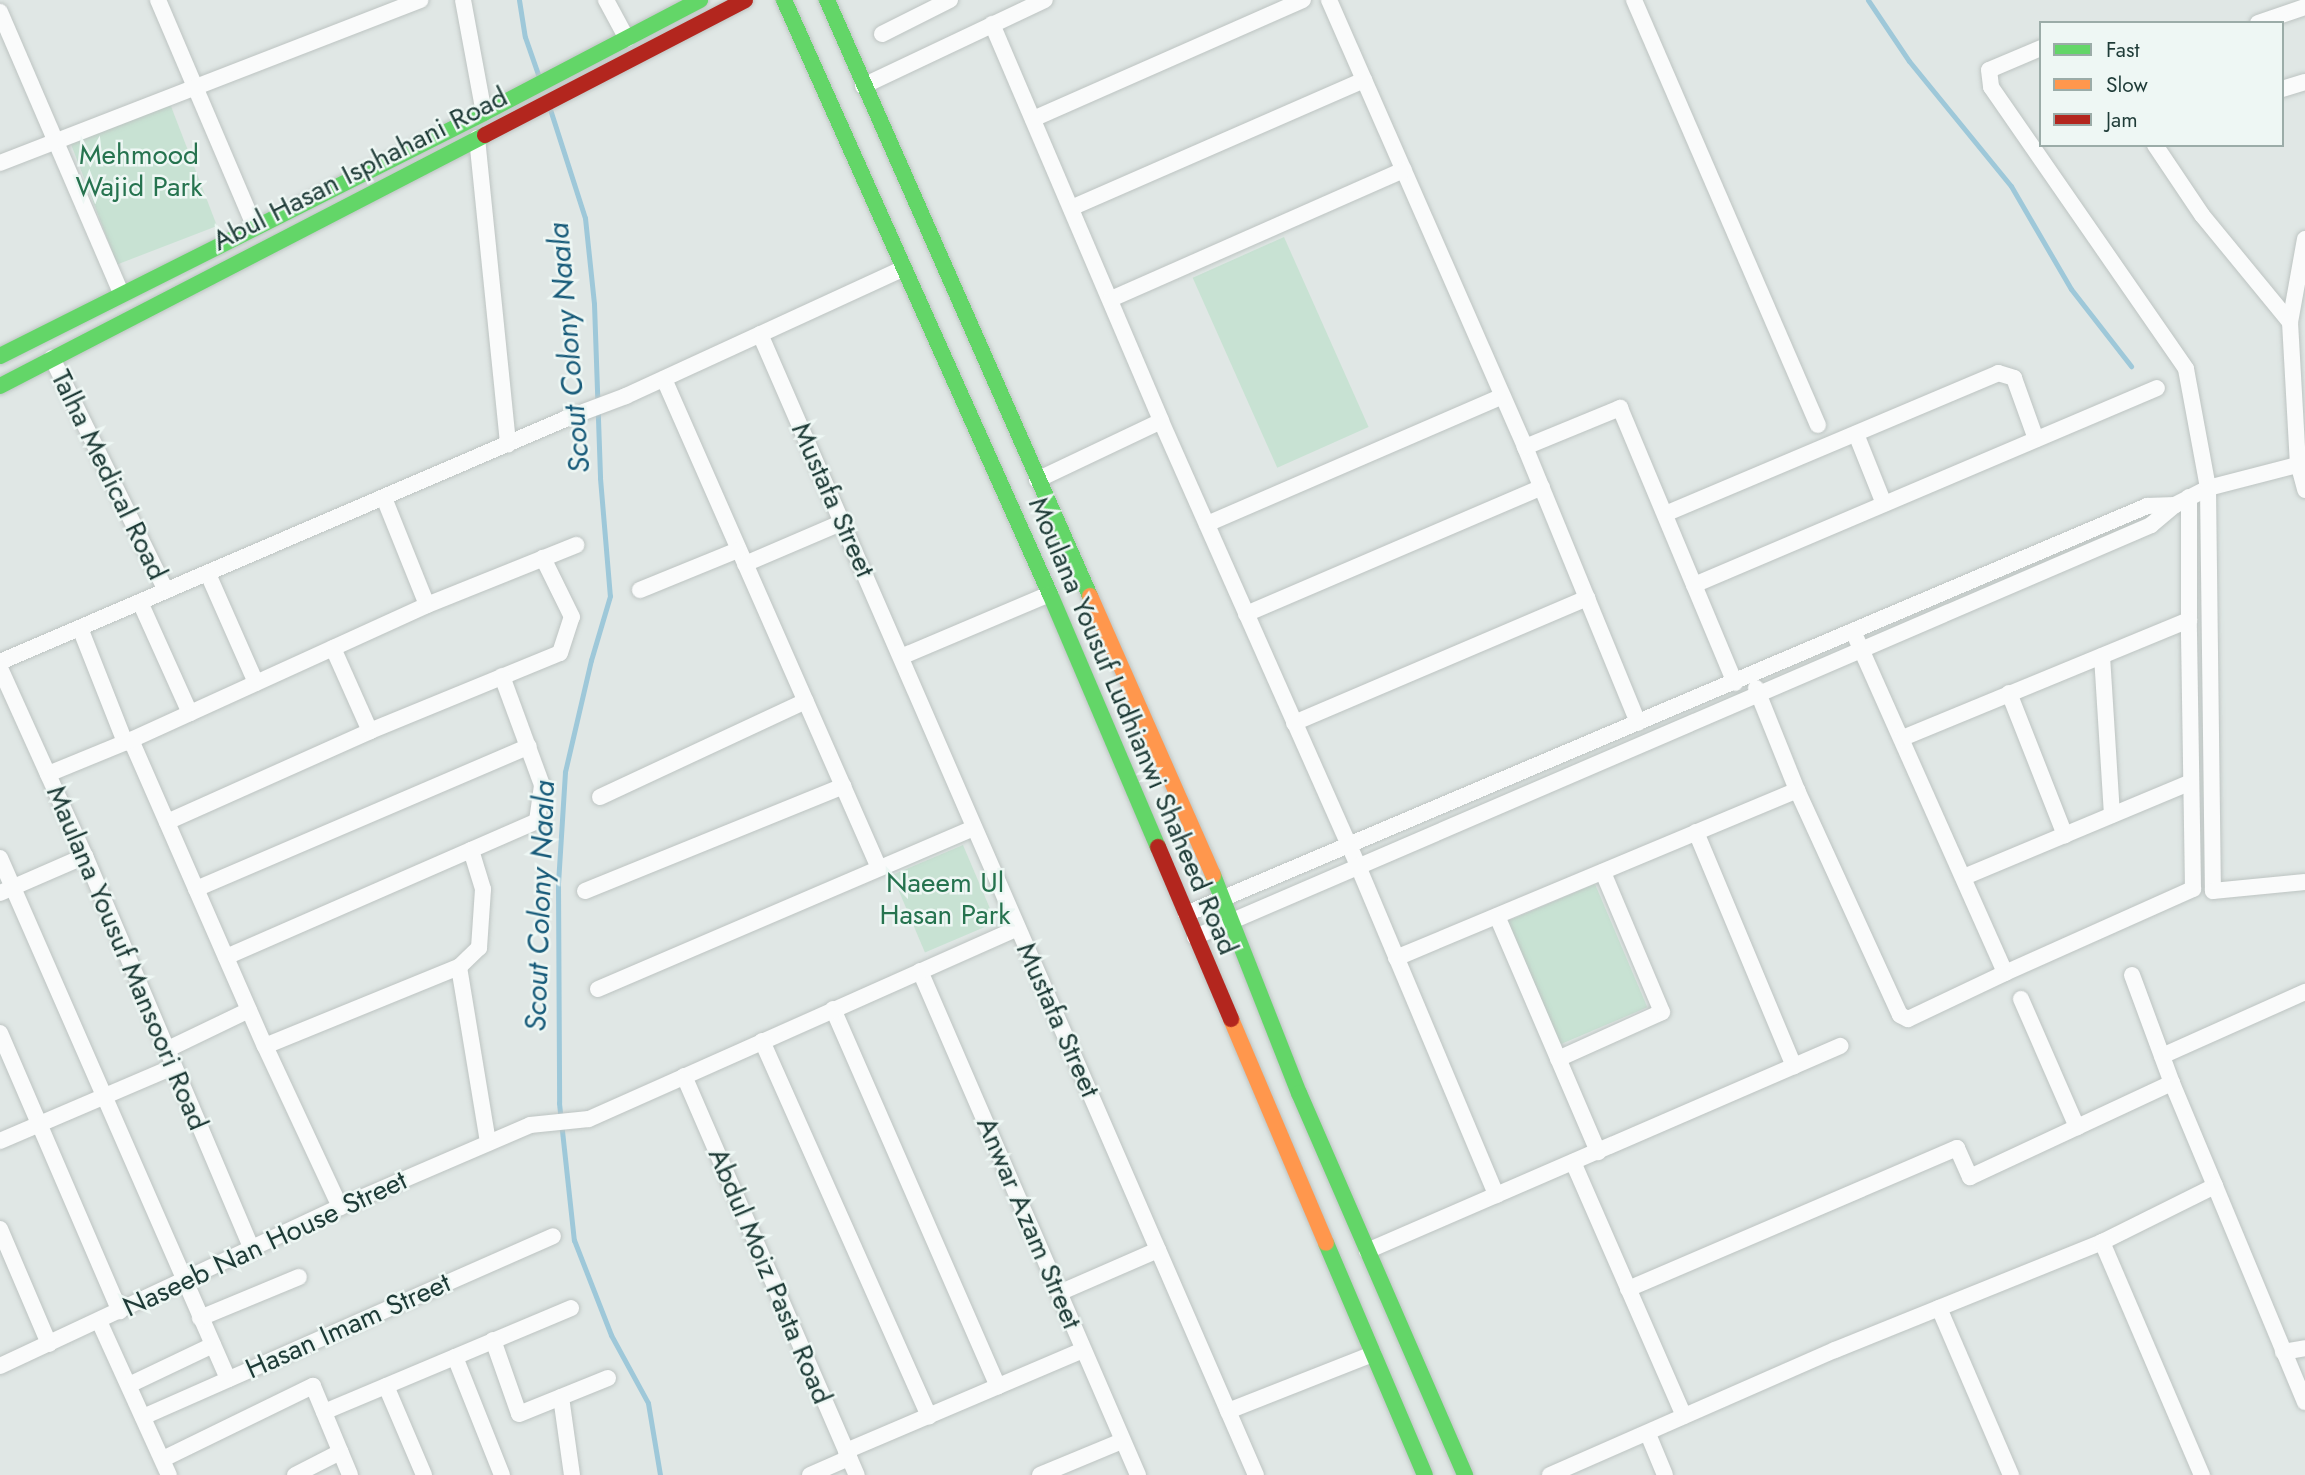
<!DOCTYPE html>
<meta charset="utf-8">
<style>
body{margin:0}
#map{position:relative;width:2305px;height:1475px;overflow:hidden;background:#e0e7e5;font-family:Jost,sans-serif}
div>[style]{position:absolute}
.green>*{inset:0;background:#c8e2d3;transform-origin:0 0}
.stream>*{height:5px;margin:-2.5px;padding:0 2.5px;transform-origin:2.5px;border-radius:2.5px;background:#9ec8d9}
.roads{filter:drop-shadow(0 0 2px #bdc4c2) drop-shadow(0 0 2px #bdc4c2)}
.street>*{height:16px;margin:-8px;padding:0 8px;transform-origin:8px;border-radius:8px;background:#fafbfb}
.fast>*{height:16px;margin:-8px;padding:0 8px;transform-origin:8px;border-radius:8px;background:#63d668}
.slow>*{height:16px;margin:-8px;padding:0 8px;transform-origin:8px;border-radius:8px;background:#ff974d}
.jam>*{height:16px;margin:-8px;padding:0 8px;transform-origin:8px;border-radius:8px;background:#b3261e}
span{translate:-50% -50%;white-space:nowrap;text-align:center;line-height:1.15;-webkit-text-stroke:5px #eef7f4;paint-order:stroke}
.park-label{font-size:28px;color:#26734f}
.street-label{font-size:28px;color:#1e3b37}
.water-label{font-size:30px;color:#165a79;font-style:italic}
.legend{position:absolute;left:2039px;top:21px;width:245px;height:126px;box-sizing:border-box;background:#eef7f4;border:2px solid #9baca8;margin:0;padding:9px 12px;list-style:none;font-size:21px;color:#1e3b37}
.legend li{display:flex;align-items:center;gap:14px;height:35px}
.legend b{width:35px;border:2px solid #9baca8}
</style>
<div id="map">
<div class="green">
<i style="left:169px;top:101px;width:134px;height:107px;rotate:69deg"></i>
<i style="left:1284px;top:237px;width:208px;height:100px;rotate:66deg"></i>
<i style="left:963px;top:845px;width:84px;height:77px;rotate:67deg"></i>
<i style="left:1595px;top:884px;width:134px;height:95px;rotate:67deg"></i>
</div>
<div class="stream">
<i style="left:519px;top:0;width:37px;rotate:81deg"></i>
<i style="left:525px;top:37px;width:46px;rotate:70.8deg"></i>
<i style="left:1868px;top:0;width:73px;rotate:56.1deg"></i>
<i style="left:1909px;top:61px;width:161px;rotate:50.8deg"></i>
<i style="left:2011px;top:186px;width:119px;rotate:59.8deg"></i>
<i style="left:2071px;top:289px;width:98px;rotate:52.1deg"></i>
<i style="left:549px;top:106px;width:118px;rotate:72.2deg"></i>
<i style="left:585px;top:218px;width:86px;rotate:84deg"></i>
<i style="left:594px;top:304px;width:174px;rotate:88deg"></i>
<i style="left:600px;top:478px;width:118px;rotate:85.2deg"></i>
<i style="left:610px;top:596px;width:67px;rotate:106.5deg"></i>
<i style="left:591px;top:660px;width:115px;rotate:103.1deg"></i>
<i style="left:565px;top:772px;width:111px;rotate:93.6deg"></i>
<i style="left:558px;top:883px;width:220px;rotate:89.7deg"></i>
<i style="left:559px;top:1103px;width:138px;rotate:83.8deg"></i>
<i style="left:574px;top:1240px;width:102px;rotate:68.7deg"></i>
<i style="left:611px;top:1335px;width:77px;rotate:61.4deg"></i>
<i style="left:648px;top:1403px;width:73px;rotate:80.5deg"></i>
</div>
<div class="roads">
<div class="street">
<i style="left:158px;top:0;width:247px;rotate:66.9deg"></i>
<i style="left:463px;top:0;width:115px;rotate:79.5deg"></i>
<i style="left:606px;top:0;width:44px;rotate:61.7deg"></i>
<i style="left:1329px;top:0;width:488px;rotate:66.3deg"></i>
<i style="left:1525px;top:447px;width:298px;rotate:67.7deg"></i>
<i style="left:1634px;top:0;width:463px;rotate:66.6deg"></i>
<i style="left:0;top:12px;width:306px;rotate:66.7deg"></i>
<i style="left:2258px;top:23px;width:50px;rotate:-18.8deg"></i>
<i style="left:992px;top:24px;width:431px;rotate:66.9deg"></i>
<i style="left:1161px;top:421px;width:487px;rotate:66.1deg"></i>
<i style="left:1358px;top:866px;width:357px;rotate:67.2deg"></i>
<i style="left:882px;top:34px;width:76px;rotate:-26.6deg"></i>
<i style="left:2041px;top:48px;width:56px;rotate:157.1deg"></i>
<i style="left:1989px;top:70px;width:17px;rotate:83deg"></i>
<i style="left:1991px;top:87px;width:343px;rotate:55.3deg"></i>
<i style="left:2186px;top:369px;width:121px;rotate:79.5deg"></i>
<i style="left:2208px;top:488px;width:403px;rotate:89.3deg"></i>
<i style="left:2213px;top:891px;width:92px;rotate:-5.6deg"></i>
<i style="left:863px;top:86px;width:201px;rotate:-25.3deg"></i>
<i style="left:2282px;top:89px;width:24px;rotate:-17deg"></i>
<i style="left:1033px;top:119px;width:295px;rotate:-23.8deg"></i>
<i style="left:477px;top:138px;width:308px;rotate:84.2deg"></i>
<i style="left:2155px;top:145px;width:84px;rotate:56.1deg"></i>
<i style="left:2202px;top:215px;width:139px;rotate:50.6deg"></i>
<i style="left:0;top:163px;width:451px;rotate:-21.2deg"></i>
<i style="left:1071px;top:208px;width:320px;rotate:-23.6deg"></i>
<i style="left:2305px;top:239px;width:84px;rotate:100.2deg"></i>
<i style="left:2290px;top:322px;width:141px;rotate:86.8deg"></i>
<i style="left:2298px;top:463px;width:28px;rotate:75deg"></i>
<i style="left:1111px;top:299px;width:320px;rotate:-23.8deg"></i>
<i style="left:760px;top:334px;width:1244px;rotate:66.51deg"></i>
<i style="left:52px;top:358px;width:259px;rotate:63.9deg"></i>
<i style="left:664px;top:379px;width:534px;rotate:66.27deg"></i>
<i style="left:1856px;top:434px;width:75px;rotate:68.2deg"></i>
<i style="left:1525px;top:447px;width:103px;rotate:-22.3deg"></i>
<i style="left:1620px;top:408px;width:298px;rotate:67.3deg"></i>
<i style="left:1037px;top:480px;width:137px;rotate:-25.4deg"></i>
<i style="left:384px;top:498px;width:115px;rotate:68.1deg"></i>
<i style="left:1665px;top:514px;width:362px;rotate:-22.9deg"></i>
<i style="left:1998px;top:373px;width:17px;rotate:17deg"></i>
<i style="left:2014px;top:378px;width:65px;rotate:70.2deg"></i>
<i style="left:1207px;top:524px;width:322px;rotate:-23.4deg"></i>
<i style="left:745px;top:564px;width:107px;rotate:-23.2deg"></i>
<i style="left:208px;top:574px;width:119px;rotate:66.2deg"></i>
<i style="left:1694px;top:585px;width:503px;rotate:-23.05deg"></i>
<i style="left:640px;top:590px;width:106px;rotate:-22.2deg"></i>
<i style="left:140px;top:602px;width:122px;rotate:65.8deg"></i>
<i style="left:1246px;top:614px;width:322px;rotate:-23.2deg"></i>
<i style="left:2189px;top:620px;width:123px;rotate:-90deg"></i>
<i style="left:80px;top:628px;width:123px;rotate:68.5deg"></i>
<i style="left:1853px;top:631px;width:374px;rotate:66deg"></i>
<i style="left:2005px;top:973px;width:206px;rotate:-24.1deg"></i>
<i style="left:2193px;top:889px;width:269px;rotate:-90.9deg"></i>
<i style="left:2189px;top:620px;width:310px;rotate:157.6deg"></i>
<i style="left:333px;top:648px;width:91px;rotate:66deg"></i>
<i style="left:903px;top:656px;width:160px;rotate:-22.9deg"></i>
<i style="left:2102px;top:656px;width:159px;rotate:86.4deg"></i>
<i style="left:0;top:662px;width:615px;rotate:-23.27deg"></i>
<i style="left:565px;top:419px;width:65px;rotate:-20.7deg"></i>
<i style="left:626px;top:396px;width:304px;rotate:-24.7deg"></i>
<i style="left:0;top:668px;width:206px;rotate:65.7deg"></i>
<i style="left:85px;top:856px;width:427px;rotate:67deg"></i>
<i style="left:1756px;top:688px;width:110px;rotate:68.1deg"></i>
<i style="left:1797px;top:790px;width:247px;rotate:65.4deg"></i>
<i style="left:1900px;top:1015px;width:9px;rotate:27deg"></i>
<i style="left:1908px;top:1019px;width:107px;rotate:-25.4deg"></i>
<i style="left:2009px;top:693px;width:153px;rotate:68.5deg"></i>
<i style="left:1294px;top:723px;width:319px;rotate:-23.1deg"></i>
<i style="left:131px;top:740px;width:334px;rotate:66.4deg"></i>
<i style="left:265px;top:1046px;width:178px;rotate:65deg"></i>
<i style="left:48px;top:774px;width:90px;rotate:-22.3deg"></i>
<i style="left:131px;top:740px;width:325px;rotate:-24.5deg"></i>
<i style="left:427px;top:605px;width:161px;rotate:-21.9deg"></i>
<i style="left:600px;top:797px;width:227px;rotate:-25deg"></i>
<i style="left:167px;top:822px;width:222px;rotate:-24.1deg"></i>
<i style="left:370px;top:731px;width:205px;rotate:-22.3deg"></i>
<i style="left:560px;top:653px;width:38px;rotate:-72deg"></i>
<i style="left:572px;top:617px;width:66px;rotate:-116.2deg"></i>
<i style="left:1696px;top:832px;width:254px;rotate:67.3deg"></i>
<i style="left:0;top:858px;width:569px;rotate:66.36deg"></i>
<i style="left:1964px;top:877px;width:246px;rotate:-22.7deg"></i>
<i style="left:196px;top:889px;width:362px;rotate:-23.2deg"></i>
<i style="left:585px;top:891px;width:279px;rotate:-22.1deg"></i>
<i style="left:0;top:893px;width:93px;rotate:-23.5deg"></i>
<i style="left:1186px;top:914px;width:1044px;rotate:-23deg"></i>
<i style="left:2147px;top:506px;width:28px;rotate:-2deg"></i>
<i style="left:1497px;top:916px;width:257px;rotate:66.8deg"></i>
<i style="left:1195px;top:937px;width:1041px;rotate:-23.31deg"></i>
<i style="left:2151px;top:525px;width:31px;rotate:-40deg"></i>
<i style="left:2175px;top:505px;width:37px;rotate:-27deg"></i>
<i style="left:2208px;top:488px;width:100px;rotate:-14.5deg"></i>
<i style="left:226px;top:957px;width:339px;rotate:-23.6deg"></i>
<i style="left:537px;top:821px;width:36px;rotate:-82deg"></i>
<i style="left:542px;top:785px;width:116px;rotate:-110.2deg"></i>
<i style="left:1396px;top:958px;width:435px;rotate:-22.7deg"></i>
<i style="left:459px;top:967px;width:28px;rotate:-44deg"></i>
<i style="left:479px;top:948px;width:59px;rotate:-86.1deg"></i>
<i style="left:483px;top:889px;width:41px;rotate:-107.1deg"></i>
<i style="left:920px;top:971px;width:549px;rotate:66.61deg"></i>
<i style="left:2132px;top:975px;width:115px;rotate:69.7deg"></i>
<i style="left:598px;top:989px;width:409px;rotate:-23.2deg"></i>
<i style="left:2021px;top:999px;width:140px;rotate:66.4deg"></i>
<i style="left:833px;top:1009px;width:412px;rotate:66.4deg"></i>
<i style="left:0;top:1033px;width:303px;rotate:66.7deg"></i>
<i style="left:762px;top:1041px;width:411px;rotate:66deg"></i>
<i style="left:265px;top:1046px;width:209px;rotate:-22.2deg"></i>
<i style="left:459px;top:967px;width:178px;rotate:80.6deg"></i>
<i style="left:166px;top:1050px;width:92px;rotate:-25.7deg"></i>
<i style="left:2162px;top:1056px;width:157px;rotate:-24.1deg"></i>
<i style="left:1558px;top:1059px;width:114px;rotate:-24.3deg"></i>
<i style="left:1662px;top:1012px;width:152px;rotate:-112.9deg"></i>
<i style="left:684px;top:1076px;width:435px;rotate:66.6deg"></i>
<i style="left:0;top:1141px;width:188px;rotate:-23.2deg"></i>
<i style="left:1573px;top:1162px;width:277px;rotate:66.4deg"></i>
<i style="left:0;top:1229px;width:125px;rotate:66.9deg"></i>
<i style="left:2102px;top:1242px;width:254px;rotate:66.8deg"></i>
<i style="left:1367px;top:1251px;width:516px;rotate:-23.43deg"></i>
<i style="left:1628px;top:1289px;width:358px;rotate:-23.2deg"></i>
<i style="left:1957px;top:1148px;width:32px;rotate:66deg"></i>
<i style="left:1970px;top:1177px;width:223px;rotate:-25deg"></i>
<i style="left:2172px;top:1083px;width:112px;rotate:67.3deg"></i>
<i style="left:1059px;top:1293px;width:108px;rotate:-23.5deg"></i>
<i style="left:1939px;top:1308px;width:182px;rotate:66.7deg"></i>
<i style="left:200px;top:1318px;width:107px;rotate:-22.5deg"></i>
<i style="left:99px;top:1321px;width:169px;rotate:65.6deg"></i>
<i style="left:493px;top:1340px;width:78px;rotate:70.6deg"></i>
<i style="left:519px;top:1414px;width:96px;rotate:-22deg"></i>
<i style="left:2283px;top:1352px;width:22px;rotate:-10deg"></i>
<i style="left:455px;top:1357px;width:127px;rotate:68.3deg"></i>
<i style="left:0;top:1366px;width:375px;rotate:-25.1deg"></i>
<i style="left:340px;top:1207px;width:207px;rotate:-23.3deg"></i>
<i style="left:530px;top:1125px;width:59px;rotate:-5.8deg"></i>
<i style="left:589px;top:1119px;width:469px;rotate:-24deg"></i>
<i style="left:129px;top:1385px;width:93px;rotate:-25.5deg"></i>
<i style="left:386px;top:1386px;width:97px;rotate:66.9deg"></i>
<i style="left:561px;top:1397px;width:79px;rotate:82deg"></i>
<i style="left:1228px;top:1411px;width:156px;rotate:-21.5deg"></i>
<i style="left:324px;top:1412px;width:268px;rotate:-22.8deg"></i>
<i style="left:143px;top:1417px;width:448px;rotate:-23.8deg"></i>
<i style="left:1648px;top:1434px;width:44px;rotate:67.5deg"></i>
<i style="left:846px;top:1451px;width:258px;rotate:-23.1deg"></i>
<i style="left:163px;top:1459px;width:167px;rotate:-26deg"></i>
<i style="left:313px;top:1386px;width:96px;rotate:67.4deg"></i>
<i style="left:295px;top:1475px;width:51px;rotate:-27.1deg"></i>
<i style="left:810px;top:1475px;width:43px;rotate:-23.6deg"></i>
<i style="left:1040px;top:1475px;width:89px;rotate:-22.5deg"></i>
<i style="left:1550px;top:1475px;width:311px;rotate:-23.7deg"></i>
<i style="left:1835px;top:1350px;width:288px;rotate:-22deg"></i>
<i style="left:2102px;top:1242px;width:126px;rotate:-26.4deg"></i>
<i style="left:2215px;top:1186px;width:234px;rotate:67.4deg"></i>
</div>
<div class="fast">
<i style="left:784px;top:0;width:651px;rotate:65.88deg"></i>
<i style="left:1050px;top:594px;width:275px;rotate:66.9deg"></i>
<i style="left:827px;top:0;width:651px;rotate:66.19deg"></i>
<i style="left:0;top:356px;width:542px;rotate:-26.66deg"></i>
<i style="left:484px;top:113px;width:244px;rotate:-27.6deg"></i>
<i style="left:0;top:386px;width:546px;rotate:-27.36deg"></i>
<i style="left:1213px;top:875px;width:234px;rotate:68.5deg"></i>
<i style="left:1299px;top:1093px;width:417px;rotate:66.5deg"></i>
<i style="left:1326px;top:1243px;width:252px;rotate:66.9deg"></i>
</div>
<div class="slow">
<i style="left:1090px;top:596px;width:305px;rotate:66.2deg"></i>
<i style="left:1231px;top:1019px;width:243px;rotate:67deg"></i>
</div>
<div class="jam">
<i style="left:485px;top:135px;width:293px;rotate:-27.4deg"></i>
<i style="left:1158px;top:847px;width:187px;rotate:67deg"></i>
</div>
</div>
<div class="park-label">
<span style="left:139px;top:171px">Mehmood<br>Wajid Park</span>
<span style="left:945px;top:899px">Naeem Ul<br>Hasan Park</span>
</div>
<div class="street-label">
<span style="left:360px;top:169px;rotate:-27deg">Abul Hasan Isphahani Road</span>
<span style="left:109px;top:475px;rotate:64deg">Talha Medical Road</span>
<span style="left:833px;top:500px;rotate:66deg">Mustafa Street</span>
<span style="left:1133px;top:726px;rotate:67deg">Moulana Yousuf Ludhianwi Shaheed Road</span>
<span style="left:127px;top:958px;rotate:67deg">Maulana Yousuf Mansoori Road</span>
<span style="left:1058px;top:1020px;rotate:66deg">Mustafa Street</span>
<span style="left:1029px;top:1223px;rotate:67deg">Аnwar Azam Street</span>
<span style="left:265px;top:1244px;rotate:-25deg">Naseeb Nan House Street</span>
<span style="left:770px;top:1276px;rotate:67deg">Abdul Moiz Pasta Road</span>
<span style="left:348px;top:1326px;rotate:-24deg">Hasan Imam Street</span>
</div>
<div class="water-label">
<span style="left:569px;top:348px;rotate:-95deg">Scout Colony Naala</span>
<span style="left:540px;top:906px;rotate:-88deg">Scout Colony Naala</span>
</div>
<ul class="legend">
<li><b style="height:9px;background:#63d668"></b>Fast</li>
<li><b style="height:9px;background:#ff974d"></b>Slow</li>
<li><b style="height:9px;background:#b3261e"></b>Jam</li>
</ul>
</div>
